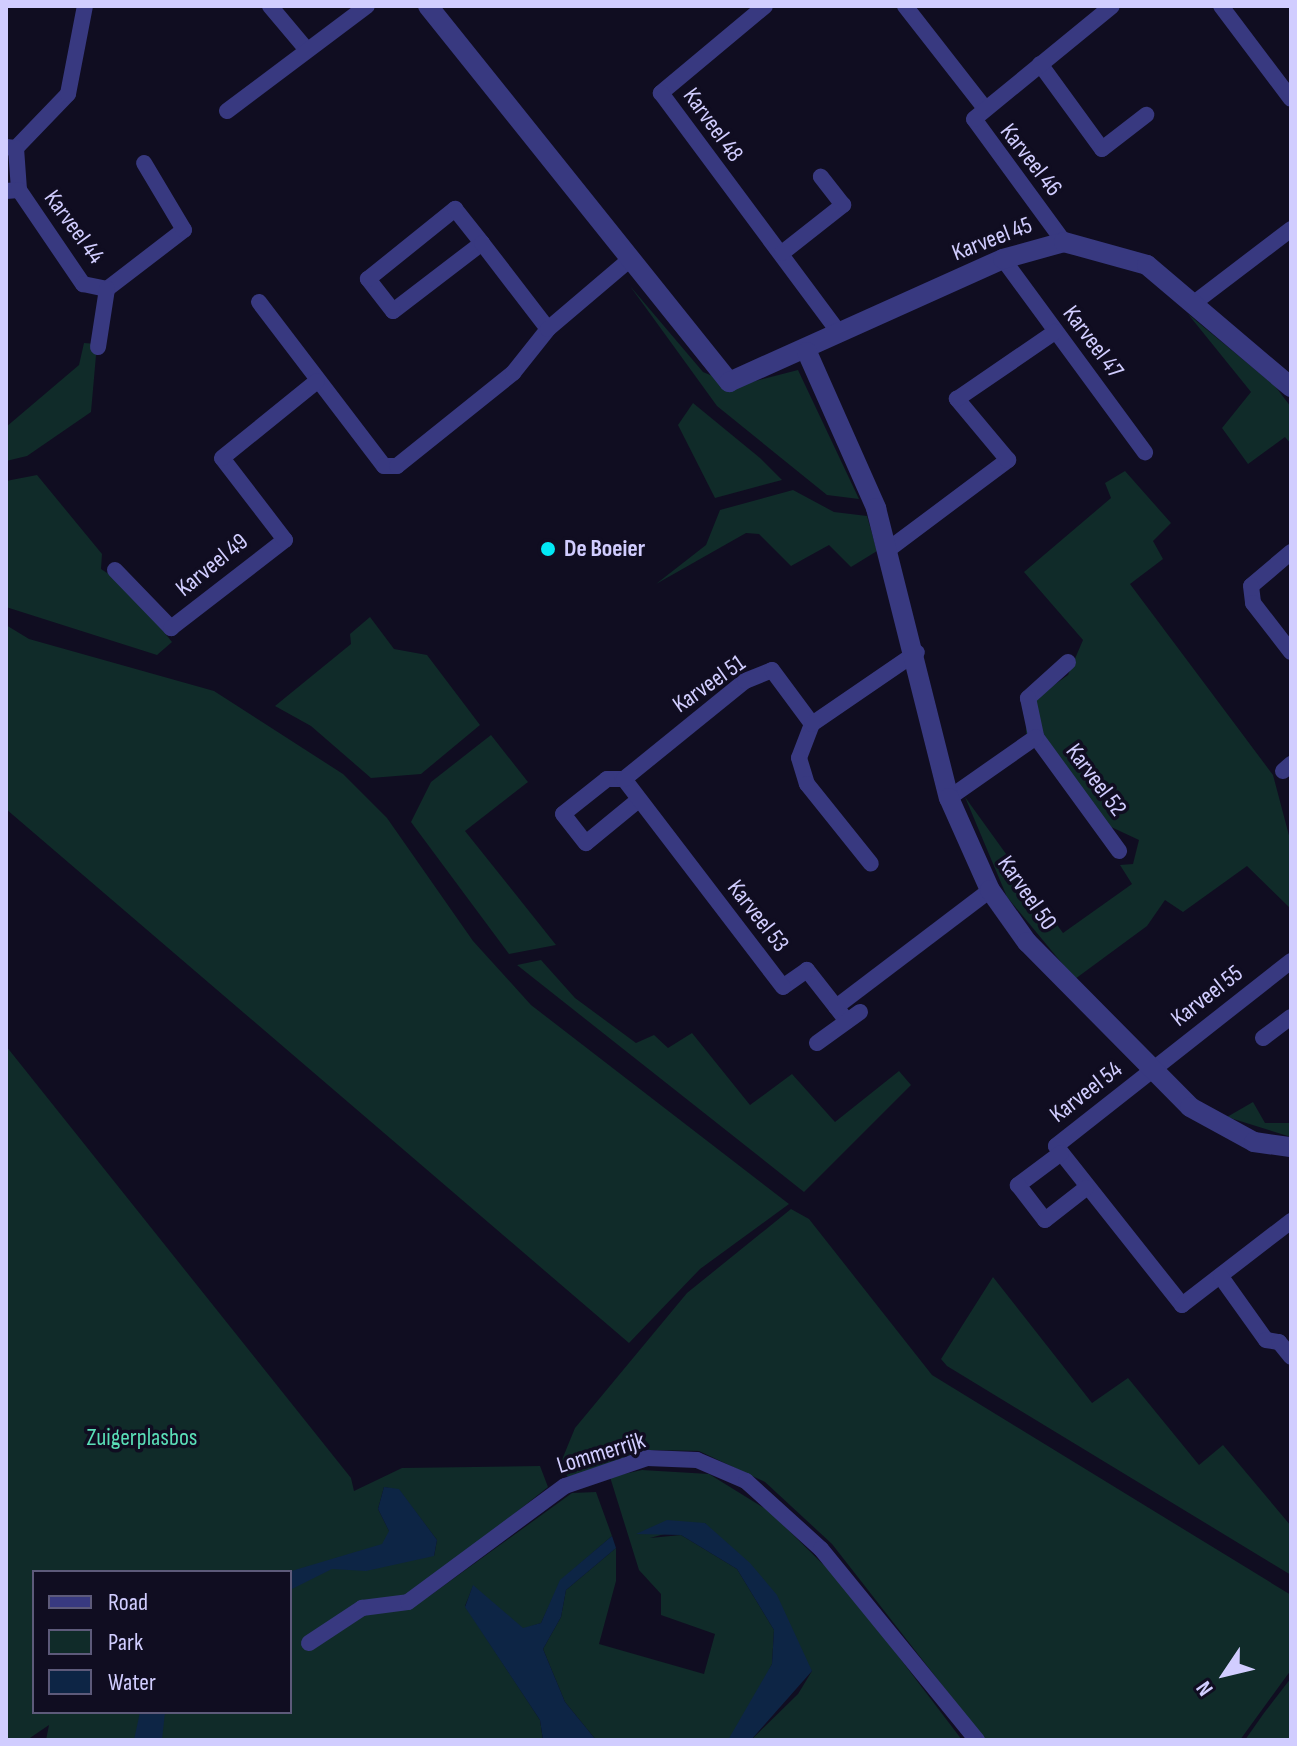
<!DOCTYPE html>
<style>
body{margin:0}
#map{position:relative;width:1297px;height:1746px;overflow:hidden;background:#100d21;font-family:"Sofia Sans Condensed",sans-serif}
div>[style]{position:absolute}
.green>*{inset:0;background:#102b29}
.water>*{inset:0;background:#0d2545}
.minor>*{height:16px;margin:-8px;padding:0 8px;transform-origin:8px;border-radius:8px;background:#383980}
.tertiary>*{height:20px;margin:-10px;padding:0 10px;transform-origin:10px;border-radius:10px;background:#383980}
.dots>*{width:22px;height:22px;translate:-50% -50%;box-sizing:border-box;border:4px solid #100d21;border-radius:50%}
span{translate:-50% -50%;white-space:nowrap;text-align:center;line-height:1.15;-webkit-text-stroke:7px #100d21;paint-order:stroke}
.street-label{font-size:24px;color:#d1cdff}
.poi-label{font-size:24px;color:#d1cdff;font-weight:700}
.left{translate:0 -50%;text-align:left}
.park-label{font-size:24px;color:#5adeb7}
.frame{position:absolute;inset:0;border:8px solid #d1cdff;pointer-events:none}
.legend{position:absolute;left:32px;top:1570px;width:260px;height:144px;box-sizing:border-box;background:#100d21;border:2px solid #5d5a7a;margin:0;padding:10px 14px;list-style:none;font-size:24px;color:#d1cdff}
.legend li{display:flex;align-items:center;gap:16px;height:40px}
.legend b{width:40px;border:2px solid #5d5a7a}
.north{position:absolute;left:1185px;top:1634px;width:80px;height:80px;-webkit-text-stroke:6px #100d21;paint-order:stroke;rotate:235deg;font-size:22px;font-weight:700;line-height:32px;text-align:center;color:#d1cdff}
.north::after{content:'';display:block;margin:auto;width:28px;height:36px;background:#d1cdff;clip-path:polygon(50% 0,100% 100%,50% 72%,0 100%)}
</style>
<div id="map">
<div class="green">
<i style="clip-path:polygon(630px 286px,703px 372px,736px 386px,798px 370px,859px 499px,827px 495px,717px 406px)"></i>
<i style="clip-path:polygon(1188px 314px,1275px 386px,1291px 407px,1291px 444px,1285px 437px,1248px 464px,1222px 428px,1251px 392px)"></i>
<i style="clip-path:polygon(84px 343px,97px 344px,91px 412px,27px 456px,6px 461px,6px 427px,79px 365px)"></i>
<i style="clip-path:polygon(693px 403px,760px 458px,782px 480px,715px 498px,678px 425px)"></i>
<i style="clip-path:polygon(1125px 471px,1171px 523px,1153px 541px,1163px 559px,1130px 584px,1273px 775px,1291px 843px,1291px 909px,1247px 866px,1183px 912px,1165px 900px,1147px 926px,1075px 979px,1007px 897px,965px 797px,1063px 933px,1132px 884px,1120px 865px,1133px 864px,1139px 840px,1109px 826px,1026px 733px,1026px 705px,1068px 675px,1083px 640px,1024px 572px,1111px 498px,1105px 483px)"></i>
<i style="clip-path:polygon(37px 475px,102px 554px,101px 569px,127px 586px,172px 642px,157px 655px,6px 607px,6px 481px)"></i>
<i style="clip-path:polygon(793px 490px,834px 512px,867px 516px,877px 551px,851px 567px,829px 545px,791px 566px,759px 534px,746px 533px,656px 584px,706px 545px,720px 510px)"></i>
<i style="clip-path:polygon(370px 617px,394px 649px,427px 655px,480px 725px,421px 774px,371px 778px,311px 726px,275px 706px,351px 644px,350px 634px)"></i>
<i style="clip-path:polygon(6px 625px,29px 639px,214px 691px,343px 774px,387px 818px,473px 941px,531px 1005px,789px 1204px,700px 1269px,629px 1343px,6px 809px)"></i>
<i style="clip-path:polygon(491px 735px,528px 782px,465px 831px,556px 945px,509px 954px,411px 822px,431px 782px)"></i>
<i style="clip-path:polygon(541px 960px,575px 998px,636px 1043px,654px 1035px,668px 1048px,692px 1033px,750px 1105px,792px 1074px,835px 1122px,899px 1071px,911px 1085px,804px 1192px,517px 965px)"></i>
<i style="clip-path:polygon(evenodd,6px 1046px,351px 1478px,354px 1491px,402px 1468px,540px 1466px,548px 1487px,422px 1587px,428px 1597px,572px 1493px,596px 1492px,612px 1536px,561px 1580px,541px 1623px,523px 1629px,473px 1586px,465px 1606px,540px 1720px,543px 1740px,46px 1740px,49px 1725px,27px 1740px,6px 1740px,6px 1046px,384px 1487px,399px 1490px,437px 1540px,434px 1556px,389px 1531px,378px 1509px,384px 1487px,6px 1046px,34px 1572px,290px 1572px,290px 1712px,34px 1712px,34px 1572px)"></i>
<i style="clip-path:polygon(1253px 1102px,1265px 1123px,1291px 1123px,1291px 1137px,1227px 1117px)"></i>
<i style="clip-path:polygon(791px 1209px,809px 1219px,932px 1375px,1291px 1595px,1291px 1670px,1240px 1740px,985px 1740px,832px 1544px,765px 1482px,699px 1451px,654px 1450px,568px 1477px,559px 1467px,575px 1428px,687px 1293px)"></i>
<i style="clip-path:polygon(993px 1277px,1092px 1403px,1128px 1378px,1199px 1465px,1223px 1445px,1291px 1526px,1291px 1575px,947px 1366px,941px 1359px)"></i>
<i style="clip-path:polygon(642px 1470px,709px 1474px,769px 1511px,845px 1586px,962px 1740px,751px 1740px,798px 1694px,812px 1671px,705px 1523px,650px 1538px,681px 1535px,737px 1569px,774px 1630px,772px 1664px,741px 1725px,728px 1740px,596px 1740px,565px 1702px,543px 1649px,561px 1617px,566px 1590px,616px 1548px,616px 1581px,599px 1644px,704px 1674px,715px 1634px,661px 1615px,661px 1594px,639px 1570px,610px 1477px)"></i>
<i style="clip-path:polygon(1291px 1678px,1291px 1740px,1245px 1740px,1264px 1713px)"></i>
</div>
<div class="water">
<i style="clip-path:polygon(384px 1487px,399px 1489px,437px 1540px,434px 1556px,366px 1571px,332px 1569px,290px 1590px,288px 1572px,382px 1544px,389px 1531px,378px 1509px)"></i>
<i style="clip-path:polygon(667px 1520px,705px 1523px,750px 1563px,777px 1595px,812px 1671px,751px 1740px,728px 1740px,772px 1664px,774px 1630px,737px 1569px,681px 1535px,636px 1534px)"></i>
<i style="clip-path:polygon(612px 1536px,616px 1548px,566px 1590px,561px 1617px,543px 1649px,565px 1702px,596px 1740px,543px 1740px,540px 1720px,465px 1607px,473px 1585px,523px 1628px,541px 1623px,560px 1580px)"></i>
<i style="clip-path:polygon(140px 1712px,165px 1712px,162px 1740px,134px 1740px)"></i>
</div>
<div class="minor">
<i style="left:270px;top:6px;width:57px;rotate:49.9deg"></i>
<i style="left:765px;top:6px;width:136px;rotate:140.1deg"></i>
<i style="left:661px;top:93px;width:300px;rotate:53.4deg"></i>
<i style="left:905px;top:6px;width:128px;rotate:52deg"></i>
<i style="left:1221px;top:6px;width:116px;rotate:53deg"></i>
<i style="left:1040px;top:64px;width:105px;rotate:53.9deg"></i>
<i style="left:1102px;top:149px;width:56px;rotate:-37.7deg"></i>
<i style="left:227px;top:111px;width:175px;rotate:-36.9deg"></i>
<i style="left:6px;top:147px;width:10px;rotate:6deg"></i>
<i style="left:16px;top:148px;width:75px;rotate:-46.1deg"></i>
<i style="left:68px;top:94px;width:90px;rotate:-79.1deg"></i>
<i style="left:16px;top:148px;width:42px;rotate:85.9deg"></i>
<i style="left:6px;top:191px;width:13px;rotate:-4deg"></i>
<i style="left:19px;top:190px;width:114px;rotate:55.8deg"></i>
<i style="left:83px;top:284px;width:25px;rotate:12deg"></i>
<i style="left:107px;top:289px;width:97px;rotate:-37.5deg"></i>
<i style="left:184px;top:230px;width:78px;rotate:-120.8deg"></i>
<i style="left:1064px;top:242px;width:152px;rotate:-126.2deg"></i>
<i style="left:974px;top:119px;width:178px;rotate:-39.3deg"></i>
<i style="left:482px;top:243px;width:112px;rotate:142.6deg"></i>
<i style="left:393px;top:311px;width:41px;rotate:-128deg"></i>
<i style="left:368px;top:279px;width:112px;rotate:-38.8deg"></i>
<i style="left:455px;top:209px;width:43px;rotate:51.5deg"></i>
<i style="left:482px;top:243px;width:108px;rotate:52.5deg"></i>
<i style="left:782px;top:253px;width:78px;rotate:-38.2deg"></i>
<i style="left:843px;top:205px;width:36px;rotate:-128deg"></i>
<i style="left:1003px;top:259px;width:240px;rotate:53.7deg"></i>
<i style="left:259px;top:302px;width:206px;rotate:52.7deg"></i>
<i style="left:384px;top:466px;width:13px"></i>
<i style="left:397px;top:466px;width:149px;rotate:-38.7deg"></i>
<i style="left:513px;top:373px;width:56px;rotate:-51.5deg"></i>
<i style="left:548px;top:329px;width:106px;rotate:-40.4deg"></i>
<i style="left:1194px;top:303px;width:122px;rotate:-37.3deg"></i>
<i style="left:98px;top:347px;width:59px;rotate:-81.2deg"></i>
<i style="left:889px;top:549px;width:149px;rotate:-36.8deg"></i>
<i style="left:1008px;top:460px;width:80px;rotate:-129.9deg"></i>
<i style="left:957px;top:399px;width:119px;rotate:-34.4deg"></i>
<i style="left:1291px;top:552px;width:52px;rotate:139.6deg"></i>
<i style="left:1251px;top:586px;width:17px;rotate:83deg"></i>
<i style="left:1253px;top:603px;width:62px;rotate:52.2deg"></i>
<i style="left:115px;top:570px;width:81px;rotate:46deg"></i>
<i style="left:171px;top:628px;width:144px;rotate:-37.7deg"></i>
<i style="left:285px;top:540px;width:103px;rotate:-127.5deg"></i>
<i style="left:222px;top:458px;width:122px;rotate:-39deg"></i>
<i style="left:1068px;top:662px;width:54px;rotate:138deg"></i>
<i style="left:1028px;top:698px;width:40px;rotate:78deg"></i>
<i style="left:1036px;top:737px;width:141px;rotate:53.9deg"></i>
<i style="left:812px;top:724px;width:36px;rotate:111deg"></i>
<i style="left:799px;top:758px;width:27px;rotate:73deg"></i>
<i style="left:807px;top:784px;width:102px;rotate:51.3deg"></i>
<i style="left:1283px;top:771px;width:11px;rotate:-41deg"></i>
<i style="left:624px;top:779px;width:17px;rotate:180deg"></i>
<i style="left:607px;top:779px;width:56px;rotate:141.5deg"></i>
<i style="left:563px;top:814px;width:37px;rotate:52deg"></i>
<i style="left:586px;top:843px;width:65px;rotate:-39.4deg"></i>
<i style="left:949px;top:798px;width:106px;rotate:-35deg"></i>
<i style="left:1291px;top:961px;width:299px;rotate:141.8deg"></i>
<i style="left:1056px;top:1146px;width:203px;rotate:51.6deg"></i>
<i style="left:1182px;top:1305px;width:138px;rotate:-37.6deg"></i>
<i style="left:836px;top:1007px;width:193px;rotate:-37.2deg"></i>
<i style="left:847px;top:1021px;width:65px;rotate:-128.1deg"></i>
<i style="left:807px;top:970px;width:29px;rotate:145deg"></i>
<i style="left:783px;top:987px;width:262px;rotate:-127.4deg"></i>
<i style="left:624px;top:779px;width:156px;rotate:-39deg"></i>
<i style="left:745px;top:681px;width:29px;rotate:-22deg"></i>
<i style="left:772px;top:670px;width:67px;rotate:53.5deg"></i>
<i style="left:812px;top:724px;width:127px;rotate:-34.4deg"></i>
<i style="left:1263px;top:1038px;width:35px;rotate:-37deg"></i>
<i style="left:817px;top:1043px;width:53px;rotate:-35.8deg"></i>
<i style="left:1061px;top:1153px;width:54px;rotate:143.3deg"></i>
<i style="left:1018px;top:1185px;width:44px;rotate:52.4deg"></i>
<i style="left:1045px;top:1220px;width:52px;rotate:-38deg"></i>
<i style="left:1221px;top:1277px;width:77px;rotate:54.5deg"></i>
<i style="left:1266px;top:1340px;width:13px;rotate:9deg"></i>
<i style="left:1279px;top:1342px;width:19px;rotate:51deg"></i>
<i style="left:309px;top:1643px;width:64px;rotate:-33.4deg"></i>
<i style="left:362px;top:1608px;width:46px;rotate:-7.4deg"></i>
<i style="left:408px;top:1602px;width:195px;rotate:-36.5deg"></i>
<i style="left:565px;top:1486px;width:87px;rotate:-18.9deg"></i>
<i style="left:647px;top:1458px;width:50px;rotate:2.3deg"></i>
<i style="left:697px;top:1460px;width:53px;rotate:23.2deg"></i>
<i style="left:746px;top:1481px;width:101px;rotate:42.2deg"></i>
<i style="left:821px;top:1549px;width:247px;rotate:50.8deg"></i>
</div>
<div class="tertiary">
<i style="left:428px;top:6px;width:482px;rotate:51.3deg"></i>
<i style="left:729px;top:382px;width:300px;rotate:-24.2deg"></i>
<i style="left:1003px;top:259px;width:63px;rotate:-15.6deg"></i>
<i style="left:1064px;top:242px;width:86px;rotate:15.5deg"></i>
<i style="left:1147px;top:265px;width:189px;rotate:40.3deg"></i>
<i style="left:807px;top:352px;width:171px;rotate:66.1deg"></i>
<i style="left:876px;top:508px;width:299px;rotate:75.9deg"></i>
<i style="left:949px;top:798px;width:101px;rotate:66deg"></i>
<i style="left:990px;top:890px;width:64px;rotate:54.6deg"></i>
<i style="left:1027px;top:942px;width:232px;rotate:45.3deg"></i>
<i style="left:1190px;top:1107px;width:73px;rotate:28.7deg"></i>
<i style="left:1254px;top:1142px;width:37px;rotate:8deg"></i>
</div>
<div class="dots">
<i style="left:548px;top:549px;background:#02e9f6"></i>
</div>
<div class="street-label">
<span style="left:713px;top:125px;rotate:54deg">Karveel 48</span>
<span style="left:1031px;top:160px;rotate:52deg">Karveel 46</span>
<span style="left:74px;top:227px;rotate:54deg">Karveel 44</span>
<span style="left:992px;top:239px;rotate:-21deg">Karveel 45</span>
<span style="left:1093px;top:342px;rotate:53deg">Karveel 47</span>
<span style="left:212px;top:565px;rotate:-39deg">Karveel 49</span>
<span style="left:709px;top:684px;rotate:-35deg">Karveel 51</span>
<span style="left:1096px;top:780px;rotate:53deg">Karveel 52</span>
<span style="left:1027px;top:893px;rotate:55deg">Karveel 50</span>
<span style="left:758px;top:916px;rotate:52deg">Karveel 53</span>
<span style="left:1207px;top:996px;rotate:-38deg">Karveel 55</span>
<span style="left:1086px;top:1092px;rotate:-38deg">Karveel 54</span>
<span style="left:601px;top:1453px;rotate:-17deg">Lommerrijk</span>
</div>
<div class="poi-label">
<span class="left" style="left:564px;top:549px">De Boeier</span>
</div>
<div class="park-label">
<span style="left:142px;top:1438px">Zuigerplasbos</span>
</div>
<div class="frame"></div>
<ul class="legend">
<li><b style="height:10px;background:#383980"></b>Road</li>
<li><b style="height:22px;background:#102b29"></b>Park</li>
<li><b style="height:22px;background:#0d2545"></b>Water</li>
</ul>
<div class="north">N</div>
</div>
